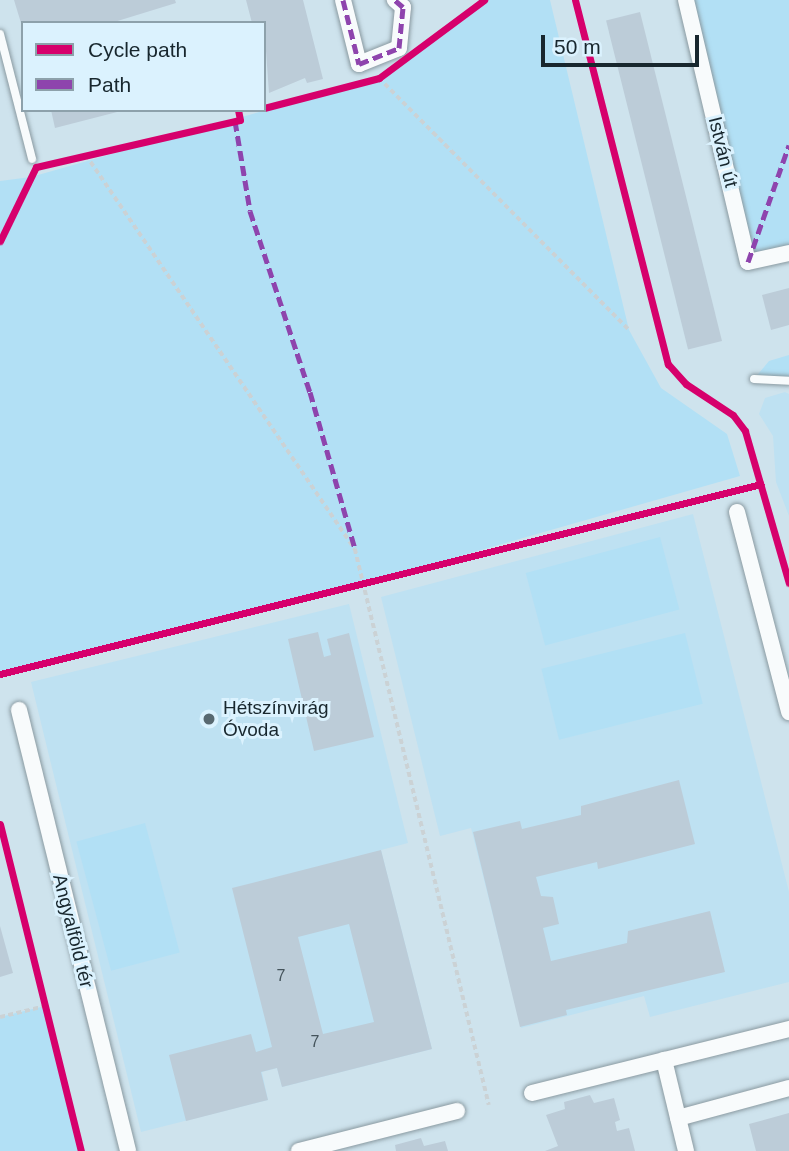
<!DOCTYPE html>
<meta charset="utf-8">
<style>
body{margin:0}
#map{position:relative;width:789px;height:1151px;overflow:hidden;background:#cee3ed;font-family:Helvetica,sans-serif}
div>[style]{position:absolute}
.built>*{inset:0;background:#bee1f2}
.green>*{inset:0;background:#b2e0f5;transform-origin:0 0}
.building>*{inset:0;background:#bcccd8;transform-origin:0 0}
.path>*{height:3.5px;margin-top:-1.75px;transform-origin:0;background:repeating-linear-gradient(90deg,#cbd2d5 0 5px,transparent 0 8.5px)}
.roads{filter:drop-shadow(0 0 2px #8a9aa1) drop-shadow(0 0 2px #8a9aa1)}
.service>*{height:8px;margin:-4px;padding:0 4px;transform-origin:4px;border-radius:4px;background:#f8fbfc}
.minor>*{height:16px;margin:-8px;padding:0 8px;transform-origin:8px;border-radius:8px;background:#f8fbfc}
.quiet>*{height:5px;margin-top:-2.5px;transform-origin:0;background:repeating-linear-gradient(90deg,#8e44ad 0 10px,transparent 0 15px)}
.cycleway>*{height:7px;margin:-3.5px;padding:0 3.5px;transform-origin:3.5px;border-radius:3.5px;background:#d6006c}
.dots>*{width:19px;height:19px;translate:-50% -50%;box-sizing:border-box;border:4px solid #dbf2fe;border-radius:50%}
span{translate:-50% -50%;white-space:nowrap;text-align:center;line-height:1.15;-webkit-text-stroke:6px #dbf2fe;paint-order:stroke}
.number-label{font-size:16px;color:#44535b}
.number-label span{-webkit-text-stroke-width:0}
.street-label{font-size:19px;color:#18272e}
.poi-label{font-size:19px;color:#18272e}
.left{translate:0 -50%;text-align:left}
.legend{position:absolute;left:21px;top:21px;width:245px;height:91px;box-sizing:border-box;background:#dbf2fe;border:2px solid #8da1ab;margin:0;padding:9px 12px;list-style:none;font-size:21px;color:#18272e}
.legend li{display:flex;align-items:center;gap:14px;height:35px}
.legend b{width:35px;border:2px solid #8da1ab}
.scale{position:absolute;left:541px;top:35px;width:158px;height:32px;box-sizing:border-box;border:4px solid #18272e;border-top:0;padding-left:9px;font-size:21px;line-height:24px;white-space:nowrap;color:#18272e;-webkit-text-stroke:5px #dbf2fe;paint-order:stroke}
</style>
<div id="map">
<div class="built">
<i style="clip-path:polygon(785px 392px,789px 394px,789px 516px,776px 482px,773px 436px,759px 414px,765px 398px)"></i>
<i style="clip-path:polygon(693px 514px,789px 892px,789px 982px,650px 1017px,644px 996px,521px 1028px,471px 828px,440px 836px,381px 597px)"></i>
<i style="clip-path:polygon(349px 604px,408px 843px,381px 850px,432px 1049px,282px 1087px,277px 1068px,262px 1072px,268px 1100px,141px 1132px,31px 682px)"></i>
</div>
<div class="green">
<i style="clip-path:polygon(484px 0,550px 0,629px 330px,661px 388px,727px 434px,740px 476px,362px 584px,0 674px,0 181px,31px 177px,379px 78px)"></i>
<i style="clip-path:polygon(685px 0,789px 0,789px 253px,748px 262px)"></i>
<i style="clip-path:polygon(789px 355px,789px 381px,754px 379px,769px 361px)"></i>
<i style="left:660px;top:537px;width:75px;height:139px;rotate:75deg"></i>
<i style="left:685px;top:633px;width:73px;height:148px;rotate:76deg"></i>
<i style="left:145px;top:823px;width:134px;height:71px;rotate:75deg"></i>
<i style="clip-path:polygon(45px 1006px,81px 1151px,0 1151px,0 1017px)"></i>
</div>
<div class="building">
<i style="clip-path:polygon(14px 0,175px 0,176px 3px,111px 23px,21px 23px)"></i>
<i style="clip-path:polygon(246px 0,303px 0,323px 79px,307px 83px,305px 78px,269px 93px,264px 23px,252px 23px)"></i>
<i style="left:640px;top:12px;width:339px;height:35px;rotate:76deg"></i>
<i style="clip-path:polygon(51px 110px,121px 110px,121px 111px,55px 128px)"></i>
<i style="clip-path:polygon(789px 288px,789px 325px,771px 330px,762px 295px)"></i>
<i style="clip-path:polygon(318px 632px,324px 657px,331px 655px,327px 639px,349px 633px,374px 737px,314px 751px,288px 639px)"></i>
<i style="clip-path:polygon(679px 780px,695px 844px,598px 869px,597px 862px,536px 877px,541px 896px,553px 897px,559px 924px,543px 928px,551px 961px,627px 943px,628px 931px,710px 911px,725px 972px,566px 1010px,567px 1015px,520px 1027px,473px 832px,520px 821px,522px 829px,581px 815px,581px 806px)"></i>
<i style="clip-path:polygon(evenodd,381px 850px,432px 1049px,282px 1087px,277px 1068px,261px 1072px,268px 1100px,186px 1121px,169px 1055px,251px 1034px,256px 1052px,272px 1047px,232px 888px,381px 850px,349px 924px,374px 1022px,323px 1034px,298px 937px,349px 924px)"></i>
<i style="clip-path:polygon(0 926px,13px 973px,0 977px)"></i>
<i style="clip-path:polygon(590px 1095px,594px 1103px,614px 1098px,620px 1120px,615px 1122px,617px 1131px,629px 1128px,635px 1151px,545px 1151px,558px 1146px,546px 1115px,565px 1109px,564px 1102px)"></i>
<i style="clip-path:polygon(789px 1113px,789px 1151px,756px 1151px,749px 1124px)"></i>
<i style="clip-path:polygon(421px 1138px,424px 1146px,445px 1141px,448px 1151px,396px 1151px,395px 1145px)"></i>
</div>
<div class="path">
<i style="left:379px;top:78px;width:355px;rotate:45.2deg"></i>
<i style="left:86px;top:155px;width:477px;rotate:55.7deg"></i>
<i style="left:355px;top:549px;width:572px;rotate:76.45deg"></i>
<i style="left:0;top:1017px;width:46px;rotate:-13.7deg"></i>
</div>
<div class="roads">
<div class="service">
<i style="left:0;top:34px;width:129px;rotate:75.6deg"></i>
<i style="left:754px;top:379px;width:35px;rotate:3deg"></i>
</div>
<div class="minor">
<i style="left:343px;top:0;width:66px;rotate:76deg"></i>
<i style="left:359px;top:64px;width:43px;rotate:-21.8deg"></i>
<i style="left:399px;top:48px;width:41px;rotate:-84.4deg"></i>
<i style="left:403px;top:7px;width:11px;rotate:-139deg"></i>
<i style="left:686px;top:0;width:269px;rotate:76.7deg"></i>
<i style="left:748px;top:262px;width:42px;rotate:-12.4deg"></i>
<i style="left:737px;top:512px;width:207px;rotate:75.4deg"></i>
<i style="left:19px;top:710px;width:454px;rotate:76.1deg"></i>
<i style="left:664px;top:1060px;width:94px;rotate:76.4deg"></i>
<i style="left:532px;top:1093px;width:265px;rotate:-14deg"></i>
<i style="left:678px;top:1118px;width:115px;rotate:-15.1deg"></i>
<i style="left:299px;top:1151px;width:163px;rotate:-14.2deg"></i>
</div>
</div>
<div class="quiet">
<i style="left:343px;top:0;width:66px;rotate:76deg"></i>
<i style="left:359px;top:64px;width:43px;rotate:-21.8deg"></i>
<i style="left:399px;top:48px;width:41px;rotate:-84.4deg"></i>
<i style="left:403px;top:7px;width:11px;rotate:-139deg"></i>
<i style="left:235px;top:121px;width:91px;rotate:80.5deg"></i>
<i style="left:250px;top:211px;width:191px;rotate:71.7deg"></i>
<i style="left:310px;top:392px;width:163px;rotate:74deg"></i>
<i style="left:748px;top:262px;width:124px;rotate:-70.7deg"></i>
</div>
<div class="cycleway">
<i style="left:575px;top:0;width:376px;rotate:75.7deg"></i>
<i style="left:668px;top:364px;width:27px;rotate:48deg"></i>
<i style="left:686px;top:384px;width:56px;rotate:33.4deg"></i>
<i style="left:733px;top:415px;width:20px;rotate:53deg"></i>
<i style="left:745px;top:431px;width:158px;rotate:73.9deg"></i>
<i style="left:264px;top:108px;width:119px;rotate:-14.6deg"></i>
<i style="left:379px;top:78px;width:131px;rotate:-36.6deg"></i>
<i style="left:0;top:241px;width:82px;rotate:-64.1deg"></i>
<i style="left:36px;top:167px;width:209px;rotate:-13deg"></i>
<i style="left:240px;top:120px;width:10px;rotate:-101deg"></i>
<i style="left:0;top:674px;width:784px;rotate:-14.02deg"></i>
<i style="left:0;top:824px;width:337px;rotate:76.1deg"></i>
</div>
<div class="dots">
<i style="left:209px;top:719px;background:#586971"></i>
</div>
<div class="number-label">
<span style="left:281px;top:976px">7</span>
<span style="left:315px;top:1042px">7</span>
</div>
<div class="street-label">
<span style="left:723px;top:152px;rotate:76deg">István út</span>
<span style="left:73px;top:931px;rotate:76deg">Angyalföld tér</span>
</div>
<div class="poi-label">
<span class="left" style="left:223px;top:719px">Hétszínvirág<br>Óvoda</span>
</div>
<ul class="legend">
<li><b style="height:9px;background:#d6006c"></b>Cycle path</li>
<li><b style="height:9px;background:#8e44ad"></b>Path</li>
</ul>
<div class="scale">50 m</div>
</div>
